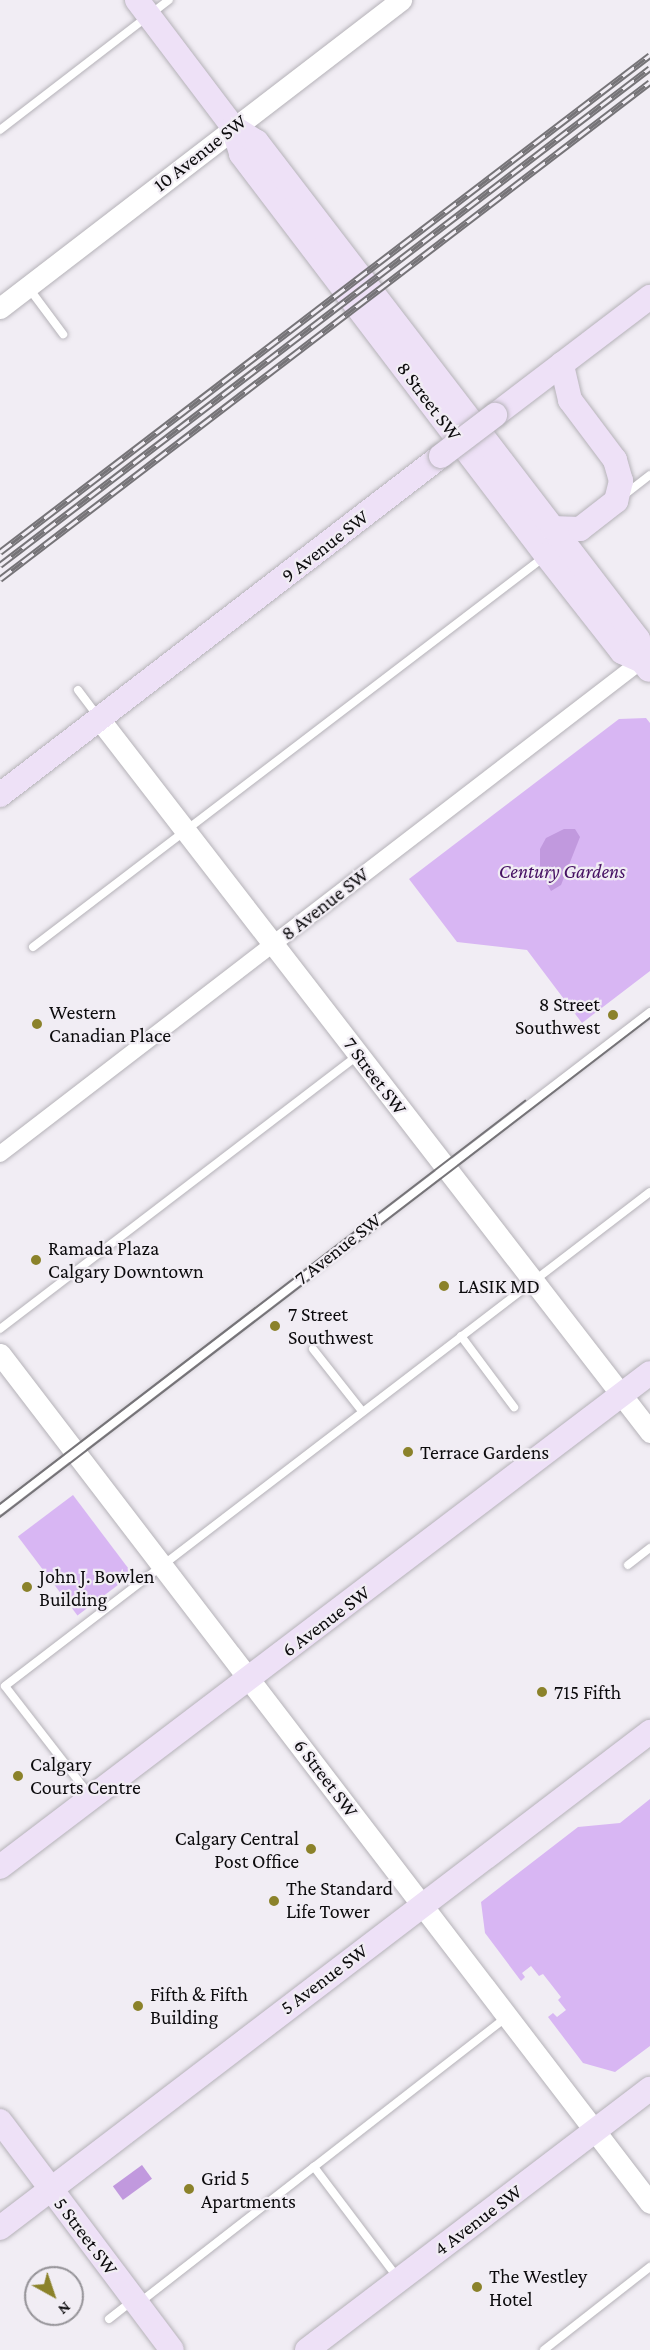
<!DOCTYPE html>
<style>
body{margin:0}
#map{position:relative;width:650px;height:2350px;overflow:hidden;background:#f1edf4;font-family:"Crimson Pro",serif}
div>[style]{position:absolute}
.green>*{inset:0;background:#d8b6f3;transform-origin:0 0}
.water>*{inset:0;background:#c199de;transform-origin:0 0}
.roads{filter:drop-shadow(0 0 2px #b5b2b8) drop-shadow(0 0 2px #b5b2b8)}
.service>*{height:8px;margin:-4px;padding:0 4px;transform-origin:4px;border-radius:4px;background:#fff}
.minor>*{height:16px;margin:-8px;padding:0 8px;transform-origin:8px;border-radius:8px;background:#fff}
.tertiary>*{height:21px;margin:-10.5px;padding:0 10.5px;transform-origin:10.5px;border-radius:10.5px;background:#fff}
.secondary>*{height:24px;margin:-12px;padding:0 12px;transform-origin:12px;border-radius:12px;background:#eee1f7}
.tram>*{height:1.5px;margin:-0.75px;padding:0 0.75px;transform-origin:0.75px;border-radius:0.75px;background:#767478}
.rail>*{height:7px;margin-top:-3.5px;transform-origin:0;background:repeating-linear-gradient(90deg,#f1edf4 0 14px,#767478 0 28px);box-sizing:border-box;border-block:2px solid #767478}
.bridges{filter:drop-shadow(0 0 2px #b5b2b8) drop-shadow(0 0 2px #b5b2b8)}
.secondary-bridge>*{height:24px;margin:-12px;padding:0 12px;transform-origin:12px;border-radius:12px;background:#eee1f7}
.dots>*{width:16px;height:16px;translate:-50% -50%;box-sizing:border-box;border:3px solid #f1edf4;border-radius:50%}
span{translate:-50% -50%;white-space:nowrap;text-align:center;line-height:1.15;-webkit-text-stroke:4.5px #f1edf4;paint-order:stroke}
.street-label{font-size:20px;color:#0c0b0d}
.park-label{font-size:20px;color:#451062;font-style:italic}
.poi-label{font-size:20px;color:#0c0b0d}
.right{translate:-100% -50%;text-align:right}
.left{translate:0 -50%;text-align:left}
.north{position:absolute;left:24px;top:2266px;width:60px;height:60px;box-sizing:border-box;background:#f1edf4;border:2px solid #959398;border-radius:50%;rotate:140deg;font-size:16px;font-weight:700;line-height:24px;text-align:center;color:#0c0b0d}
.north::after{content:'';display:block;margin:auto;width:21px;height:27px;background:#8b822a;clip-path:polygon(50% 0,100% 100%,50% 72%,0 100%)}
</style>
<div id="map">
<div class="green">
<i style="clip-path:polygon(646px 718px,650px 723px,650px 971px,582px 1023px,527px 950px,457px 942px,409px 879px,619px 719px)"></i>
<i style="left:73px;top:1495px;width:99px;height:69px;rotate:53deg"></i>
<i style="clip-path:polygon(650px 1799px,650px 2046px,615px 2072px,583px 2063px,548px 2017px,553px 2013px,557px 2017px,566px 2010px,558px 2000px,561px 1997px,543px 1974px,539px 1976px,531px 1966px,522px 1973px,525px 1977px,521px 1981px,485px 1933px,481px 1902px,578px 1827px,620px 1823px)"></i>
</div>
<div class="water">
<i style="clip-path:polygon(564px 829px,575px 829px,580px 837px,561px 885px,551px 891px,540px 871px,540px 849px,546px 838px)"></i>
<i style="left:142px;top:2165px;width:17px;height:36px;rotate:54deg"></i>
</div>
<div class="roads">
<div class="service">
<i style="left:0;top:130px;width:213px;rotate:-37.6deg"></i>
<i style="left:28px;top:287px;width:59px;rotate:53.3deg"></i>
<i style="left:623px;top:496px;width:34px;rotate:-38deg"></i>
<i style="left:78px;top:690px;width:34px;rotate:53deg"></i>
<i style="left:33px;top:947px;width:643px;rotate:-37.35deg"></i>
<i style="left:0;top:1329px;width:452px;rotate:-37.4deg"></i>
<i style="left:461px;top:1336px;width:89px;rotate:53.3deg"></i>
<i style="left:313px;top:1349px;width:79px;rotate:51.7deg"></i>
<i style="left:0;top:1510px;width:819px;rotate:-37.46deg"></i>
<i style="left:628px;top:1565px;width:28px;rotate:-38deg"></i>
<i style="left:91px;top:1797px;width:140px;rotate:-127.8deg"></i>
<i style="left:5px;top:1686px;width:812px;rotate:-37.45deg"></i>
<i style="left:397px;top:2277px;width:138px;rotate:-127deg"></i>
<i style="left:314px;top:2167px;width:244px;rotate:-37.9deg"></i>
<i style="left:139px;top:2303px;width:222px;rotate:-37.9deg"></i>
<i style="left:109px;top:2319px;width:29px;rotate:-38deg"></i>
<i style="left:544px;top:2350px;width:135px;rotate:-38.1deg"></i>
</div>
<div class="minor">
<i style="left:0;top:1154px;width:819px;rotate:-37.56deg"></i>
</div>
<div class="tertiary">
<i style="left:0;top:308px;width:506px;rotate:-37.53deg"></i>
<i style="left:100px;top:720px;width:900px;rotate:52.31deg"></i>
<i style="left:0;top:1354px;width:1069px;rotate:52.56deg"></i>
</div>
<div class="secondary">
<i style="left:137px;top:0;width:159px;rotate:52.9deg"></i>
<i style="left:233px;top:127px;width:28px;rotate:73deg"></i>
<i style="left:241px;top:154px;width:504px;rotate:52.74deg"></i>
<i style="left:546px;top:555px;width:123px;rotate:51.9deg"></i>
<i style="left:622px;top:652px;width:22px;rotate:24deg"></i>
<i style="left:233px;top:127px;width:28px;rotate:32deg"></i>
<i style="left:257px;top:142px;width:626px;rotate:52.53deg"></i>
<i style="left:638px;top:639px;width:22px;rotate:80deg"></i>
<i style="left:642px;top:661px;width:11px;rotate:52deg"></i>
<i style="left:495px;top:415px;width:195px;rotate:-37.3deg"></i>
<i style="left:552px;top:528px;width:28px;rotate:2deg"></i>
<i style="left:580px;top:529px;width:46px;rotate:-37.9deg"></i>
<i style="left:616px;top:501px;width:21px;rotate:-76deg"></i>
<i style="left:621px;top:481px;width:22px;rotate:-106deg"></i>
<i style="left:615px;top:460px;width:75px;rotate:-126.9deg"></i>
<i style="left:570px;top:400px;width:37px;rotate:-103deg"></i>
<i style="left:0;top:795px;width:556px;rotate:-37.55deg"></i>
<i style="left:0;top:1867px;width:816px;rotate:-37.23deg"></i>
<i style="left:0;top:2121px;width:286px;rotate:53.1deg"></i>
<i style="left:0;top:2228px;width:818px;rotate:-37.35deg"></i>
<i style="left:307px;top:2350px;width:431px;rotate:-37.3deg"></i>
</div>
</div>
<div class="tram">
<i style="left:0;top:1504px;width:662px;rotate:-37.51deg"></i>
<i style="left:0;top:1517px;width:819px;rotate:-37.51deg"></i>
</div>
<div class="rail">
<i style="left:0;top:552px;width:818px;rotate:-37.4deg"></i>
<i style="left:0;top:565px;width:818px;rotate:-37.4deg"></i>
<i style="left:0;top:579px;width:818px;rotate:-37.4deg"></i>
</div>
<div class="bridges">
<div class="secondary-bridge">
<i style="left:441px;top:456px;width:68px;rotate:-37.2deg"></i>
</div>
</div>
<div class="dots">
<i style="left:613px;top:1015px;background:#8b822a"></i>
<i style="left:37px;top:1024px;background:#8b822a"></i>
<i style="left:36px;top:1260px;background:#8b822a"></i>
<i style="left:444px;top:1286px;background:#8b822a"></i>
<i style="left:275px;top:1326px;background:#8b822a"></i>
<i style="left:408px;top:1452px;background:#8b822a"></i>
<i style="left:27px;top:1587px;background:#8b822a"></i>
<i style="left:542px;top:1692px;background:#8b822a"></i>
<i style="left:18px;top:1776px;background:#8b822a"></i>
<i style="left:311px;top:1849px;background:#8b822a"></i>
<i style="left:274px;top:1901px;background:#8b822a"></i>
<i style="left:138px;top:2006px;background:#8b822a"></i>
<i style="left:189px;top:2189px;background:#8b822a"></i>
<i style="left:477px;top:2287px;background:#8b822a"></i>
</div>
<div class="street-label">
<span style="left:200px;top:153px;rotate:-38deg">10 Avenue SW</span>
<span style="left:429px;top:401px;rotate:53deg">8 Street SW</span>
<span style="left:325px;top:546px;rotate:-38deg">9 Avenue SW</span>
<span style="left:325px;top:904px;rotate:-38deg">8 Avenue SW</span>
<span style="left:375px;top:1076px;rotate:53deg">7 Street SW</span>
<span style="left:338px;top:1249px;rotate:-38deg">7 Avenue SW</span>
<span style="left:326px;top:1621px;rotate:-37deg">6 Avenue SW</span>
<span style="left:326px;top:1778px;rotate:53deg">6 Street SW</span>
<span style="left:324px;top:1979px;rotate:-37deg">5 Avenue SW</span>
<span style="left:478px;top:2220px;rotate:-37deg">4 Avenue SW</span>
<span style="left:86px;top:2236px;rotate:53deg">5 Street SW</span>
</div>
<div class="park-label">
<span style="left:562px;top:871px">Century Gardens</span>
</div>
<div class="poi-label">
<span class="right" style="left:600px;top:1016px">8 Street<br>Southwest</span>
<span class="left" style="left:49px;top:1024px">Western<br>Canadian Place</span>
<span class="left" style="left:48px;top:1260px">Ramada Plaza<br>Calgary Downtown</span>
<span class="left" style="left:458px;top:1286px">LASIK MD</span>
<span class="left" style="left:288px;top:1326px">7 Street<br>Southwest</span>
<span class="left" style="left:420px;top:1452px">Terrace Gardens</span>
<span class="left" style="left:39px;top:1588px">John J. Bowlen<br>Building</span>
<span class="left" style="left:554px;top:1692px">715 Fifth</span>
<span class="left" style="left:30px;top:1776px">Calgary<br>Courts Centre</span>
<span class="right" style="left:299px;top:1850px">Calgary Central<br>Post Office</span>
<span class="left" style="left:286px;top:1900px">The Standard<br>Life Tower</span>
<span class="left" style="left:150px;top:2006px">Fifth &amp; Fifth<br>Building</span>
<span class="left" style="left:201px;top:2190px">Grid 5<br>Apartments</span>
<span class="left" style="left:489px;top:2288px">The Westley<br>Hotel</span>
</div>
<div class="north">N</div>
</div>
